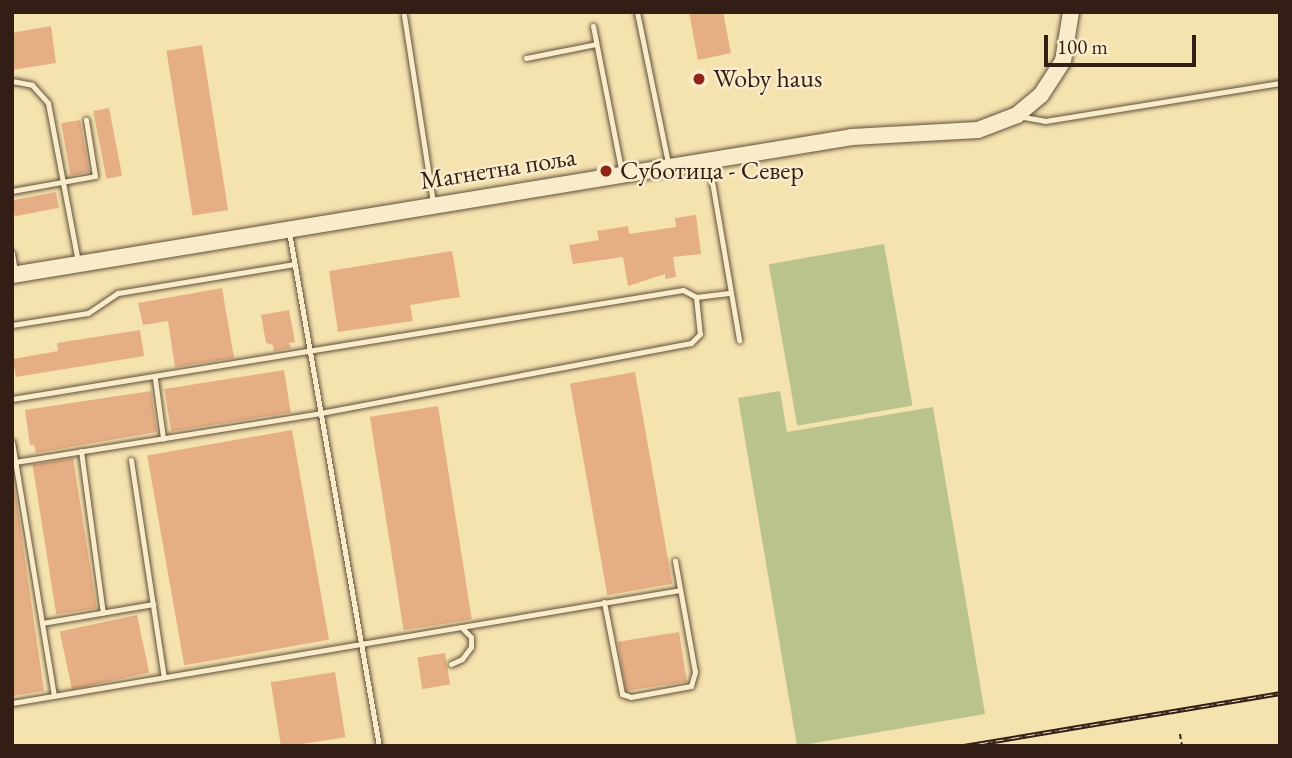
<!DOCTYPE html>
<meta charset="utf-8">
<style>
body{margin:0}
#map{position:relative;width:1292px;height:758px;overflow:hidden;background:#f4e2af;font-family:"EB Garamond",serif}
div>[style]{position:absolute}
.green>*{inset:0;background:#bac38c;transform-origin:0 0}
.building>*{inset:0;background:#e6ae84;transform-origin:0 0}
.path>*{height:2px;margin-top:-1px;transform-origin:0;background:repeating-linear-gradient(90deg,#321e14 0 5px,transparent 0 8.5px)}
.roads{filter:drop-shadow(0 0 2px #624f3b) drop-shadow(0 0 2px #624f3b)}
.lane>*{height:5px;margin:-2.5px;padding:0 2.5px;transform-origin:2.5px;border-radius:2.5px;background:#f8eccb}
.secondary>*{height:16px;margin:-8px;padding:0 8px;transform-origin:8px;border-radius:8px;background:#f8eccb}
.rail>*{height:5px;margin-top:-2.5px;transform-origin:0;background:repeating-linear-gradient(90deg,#f8eccb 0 8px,#321e14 0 16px);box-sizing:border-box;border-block:2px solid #321e14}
.dots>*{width:19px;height:19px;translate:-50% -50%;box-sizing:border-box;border:4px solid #f8eccb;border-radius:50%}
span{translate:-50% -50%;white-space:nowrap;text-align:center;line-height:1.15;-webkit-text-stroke:5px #f8eccb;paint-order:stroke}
.poi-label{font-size:26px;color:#321e14}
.left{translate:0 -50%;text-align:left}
.street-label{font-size:26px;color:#321e14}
.frame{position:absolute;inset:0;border:14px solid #321e14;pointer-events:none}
.scale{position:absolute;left:1044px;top:35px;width:152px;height:32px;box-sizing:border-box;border:4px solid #321e14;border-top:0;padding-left:9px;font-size:21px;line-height:24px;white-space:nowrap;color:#321e14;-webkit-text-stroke:5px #f8eccb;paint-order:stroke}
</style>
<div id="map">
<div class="green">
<i style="left:884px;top:244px;width:164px;height:117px;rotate:80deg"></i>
<i style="clip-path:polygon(780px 391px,787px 432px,933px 407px,985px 714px,797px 746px,738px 398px)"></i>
</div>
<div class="building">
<i style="clip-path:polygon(689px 12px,723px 12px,731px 53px,698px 60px)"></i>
<i style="clip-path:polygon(51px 26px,56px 63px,12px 70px,12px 33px)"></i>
<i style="left:202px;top:45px;width:167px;height:36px;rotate:81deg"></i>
<i style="left:109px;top:108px;width:69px;height:16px;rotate:79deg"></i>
<i style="left:80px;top:120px;width:53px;height:19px;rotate:80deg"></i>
<i style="left:56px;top:192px;width:16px;height:45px;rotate:79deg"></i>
<i style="clip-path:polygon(696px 215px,701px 254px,673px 257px,676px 277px,665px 279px,665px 274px,628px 286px,623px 257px,573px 264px,569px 245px,599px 240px,597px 231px,628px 226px,629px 234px,676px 227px,675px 218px)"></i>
<i style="clip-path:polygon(452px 251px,460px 297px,410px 305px,413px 321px,338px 332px,329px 271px)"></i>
<i style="clip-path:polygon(222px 288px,234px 358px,175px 367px,168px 321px,143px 325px,138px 303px)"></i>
<i style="clip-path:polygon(289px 310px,295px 342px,289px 343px,291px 348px,274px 351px,273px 345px,266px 343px,261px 315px)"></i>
<i style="clip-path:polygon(140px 330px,144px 356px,16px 377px,13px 359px,58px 351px,57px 343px)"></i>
<i style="left:284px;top:370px;width:43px;height:121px;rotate:81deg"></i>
<i style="left:635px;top:372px;width:215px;height:66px;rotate:80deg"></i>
<i style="clip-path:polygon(151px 391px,157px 432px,36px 453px,34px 445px,30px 445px,25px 410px)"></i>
<i style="left:438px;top:406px;width:216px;height:69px;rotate:81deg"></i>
<i style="left:292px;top:430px;width:213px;height:147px;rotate:80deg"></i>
<i style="left:73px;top:458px;width:152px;height:41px;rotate:81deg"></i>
<i style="clip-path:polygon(15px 490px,44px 691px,12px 696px,12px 491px)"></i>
<i style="left:137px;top:615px;width:59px;height:79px;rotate:78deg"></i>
<i style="left:679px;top:632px;width:50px;height:62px;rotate:81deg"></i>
<i style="left:445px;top:653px;width:32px;height:28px;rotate:81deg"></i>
<i style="left:335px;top:672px;width:66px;height:65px;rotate:81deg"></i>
</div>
<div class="path">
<i style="left:1180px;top:734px;width:12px;rotate:81deg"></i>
</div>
<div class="roads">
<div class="lane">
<i style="left:637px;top:12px;width:154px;rotate:78.4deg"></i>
<i style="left:404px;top:15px;width:189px;rotate:81.2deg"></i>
<i style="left:593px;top:26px;width:151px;rotate:78.9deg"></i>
<i style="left:526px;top:58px;width:71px;rotate:-11.3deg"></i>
<i style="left:12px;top:81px;width:20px;rotate:11deg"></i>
<i style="left:32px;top:85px;width:24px;rotate:48deg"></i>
<i style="left:48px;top:103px;width:162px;rotate:79.3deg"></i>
<i style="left:1018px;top:116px;width:27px;rotate:10deg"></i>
<i style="left:1045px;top:121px;width:238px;rotate:-9.2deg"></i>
<i style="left:709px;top:164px;width:179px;rotate:80.3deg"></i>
<i style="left:12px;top:191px;width:84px;rotate:-10.2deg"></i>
<i style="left:95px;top:176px;width:57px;rotate:-99.1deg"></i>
<i style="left:289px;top:232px;width:522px;rotate:80.07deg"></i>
<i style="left:12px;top:253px;width:18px;rotate:81deg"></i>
<i style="left:696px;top:297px;width:35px;rotate:-7deg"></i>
<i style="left:12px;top:325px;width:77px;rotate:-9deg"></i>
<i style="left:88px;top:313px;width:36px;rotate:-34deg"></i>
<i style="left:118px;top:293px;width:179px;rotate:-9.3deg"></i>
<i style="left:155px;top:379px;width:60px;rotate:82.3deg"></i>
<i style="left:12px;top:399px;width:680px;rotate:-9.23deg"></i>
<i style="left:683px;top:290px;width:15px;rotate:28deg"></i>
<i style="left:696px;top:297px;width:37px;rotate:84deg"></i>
<i style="left:700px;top:334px;width:13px;rotate:135deg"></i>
<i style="left:691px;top:343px;width:377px;rotate:169.3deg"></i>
<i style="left:321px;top:413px;width:309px;rotate:170.9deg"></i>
<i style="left:12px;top:442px;width:257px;rotate:80.6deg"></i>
<i style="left:81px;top:451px;width:163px;rotate:82.3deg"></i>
<i style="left:131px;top:460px;width:219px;rotate:81.4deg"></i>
<i style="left:604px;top:602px;width:94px;rotate:78.9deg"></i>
<i style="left:622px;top:694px;width:9px;rotate:18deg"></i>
<i style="left:631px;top:697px;width:61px;rotate:-10.4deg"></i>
<i style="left:691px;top:686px;width:15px;rotate:-74deg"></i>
<i style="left:695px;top:672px;width:113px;rotate:-100.2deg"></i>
<i style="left:42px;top:623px;width:113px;rotate:-9.7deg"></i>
<i style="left:451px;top:664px;width:12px;rotate:-24deg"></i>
<i style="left:462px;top:659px;width:15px;rotate:-53deg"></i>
<i style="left:471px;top:647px;width:10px;rotate:-90deg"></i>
<i style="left:471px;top:637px;width:14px;rotate:-135deg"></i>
<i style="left:12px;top:703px;width:677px;rotate:-9.6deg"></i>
</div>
<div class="secondary">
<i style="left:12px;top:275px;width:851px;rotate:-9.33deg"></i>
<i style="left:852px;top:137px;width:126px;rotate:-3.2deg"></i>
<i style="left:978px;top:130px;width:42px;rotate:-21deg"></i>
<i style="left:1017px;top:115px;width:31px;rotate:-40deg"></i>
<i style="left:1041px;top:95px;width:40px;rotate:-57.1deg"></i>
<i style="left:1063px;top:61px;width:50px;rotate:-80.7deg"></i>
</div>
</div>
<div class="rail">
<i style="left:964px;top:746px;width:320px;rotate:-9.5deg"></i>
</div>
<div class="dots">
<i style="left:699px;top:79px;background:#8f2418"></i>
<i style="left:606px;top:171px;background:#8f2418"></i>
</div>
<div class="poi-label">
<span class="left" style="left:713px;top:79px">Woby haus</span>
<span class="left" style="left:620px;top:171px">Суботица - Север</span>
</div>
<div class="street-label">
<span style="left:498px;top:169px;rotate:-9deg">Магнетна поља</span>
</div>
<div class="frame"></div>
<div class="scale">100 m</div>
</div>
